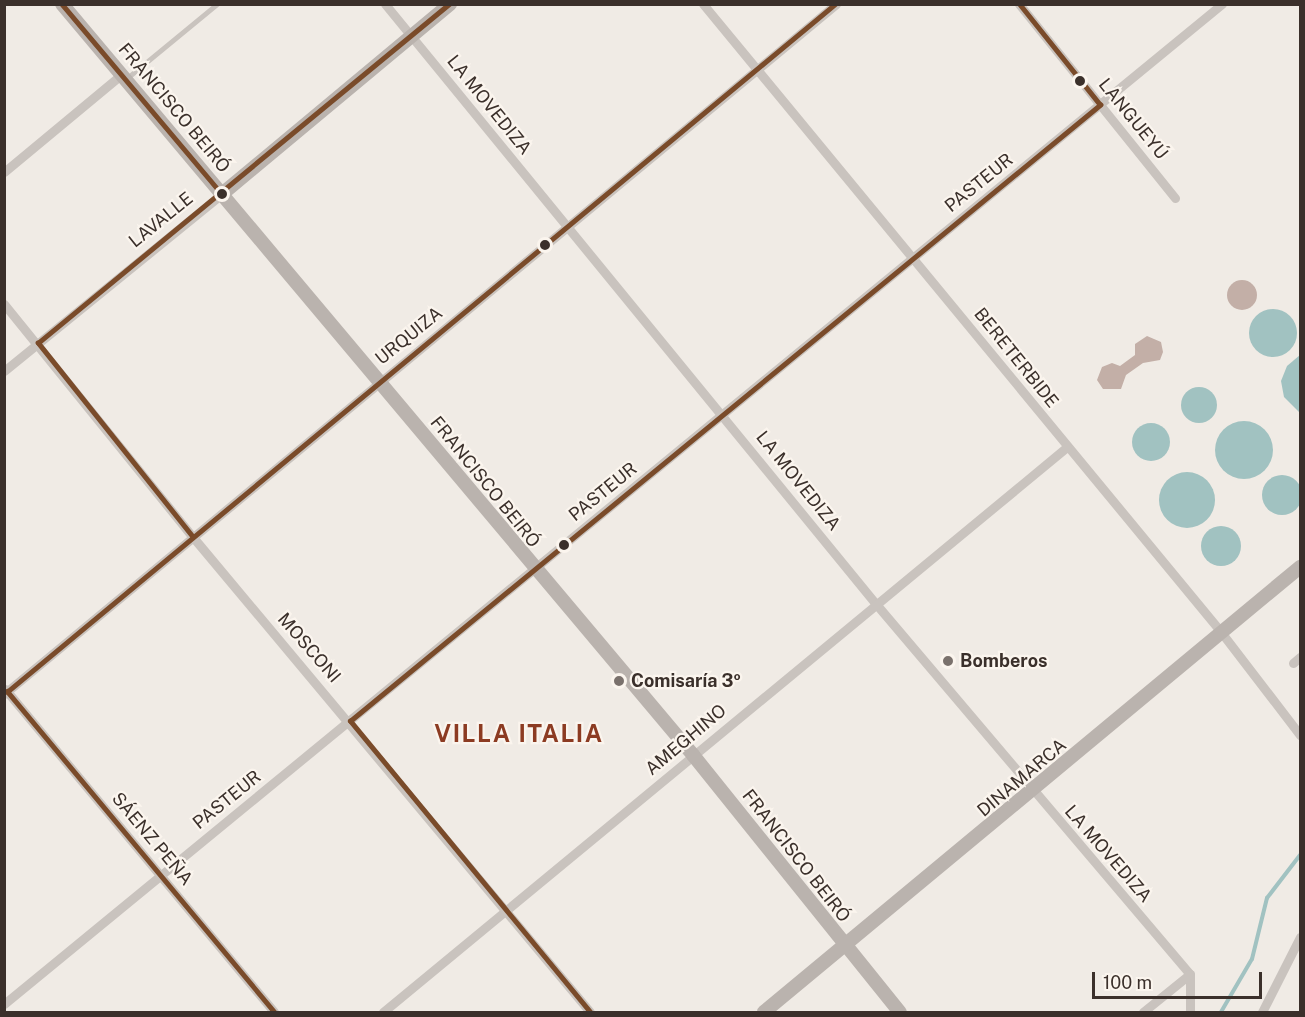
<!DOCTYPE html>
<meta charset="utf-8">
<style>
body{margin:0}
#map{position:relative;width:1305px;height:1017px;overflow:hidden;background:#f0ebe5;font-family:"Public Sans",sans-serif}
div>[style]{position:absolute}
.water>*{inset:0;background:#a1c2c1}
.round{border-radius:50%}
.stream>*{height:4px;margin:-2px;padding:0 2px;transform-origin:2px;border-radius:2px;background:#a1c2c1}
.building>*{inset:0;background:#c3afa7}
.lane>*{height:4.5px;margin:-2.25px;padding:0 2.25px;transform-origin:2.25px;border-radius:2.25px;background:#c9c3be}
.street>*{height:9px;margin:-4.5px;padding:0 4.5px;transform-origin:4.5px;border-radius:4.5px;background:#c9c3be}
.secondary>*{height:14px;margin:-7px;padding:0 7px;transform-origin:7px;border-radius:7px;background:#bab3ae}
.bus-1>*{height:4.5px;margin:-2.25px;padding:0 2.25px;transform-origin:2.25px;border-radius:2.25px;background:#7a4b2a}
.dots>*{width:16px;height:16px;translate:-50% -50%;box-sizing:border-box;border:3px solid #fbf5ee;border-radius:50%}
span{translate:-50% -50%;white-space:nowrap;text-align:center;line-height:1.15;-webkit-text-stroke:4.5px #fbf5ee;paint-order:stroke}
.street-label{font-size:18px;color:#3b302b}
.poi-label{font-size:18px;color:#3b302b;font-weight:700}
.left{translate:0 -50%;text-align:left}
.district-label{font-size:24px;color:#8c3b22;font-weight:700;letter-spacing:1.5px}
.frame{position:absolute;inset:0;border:6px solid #3b302b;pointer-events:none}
.scale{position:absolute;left:1092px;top:972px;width:170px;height:27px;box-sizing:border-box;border:3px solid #3b302b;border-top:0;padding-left:8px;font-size:18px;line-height:21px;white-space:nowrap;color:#3b302b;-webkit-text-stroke:4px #fbf5ee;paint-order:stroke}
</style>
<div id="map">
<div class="water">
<i class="round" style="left:1249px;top:309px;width:48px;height:48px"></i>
<i style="clip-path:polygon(1300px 355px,1300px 413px,1284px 397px,1281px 381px,1287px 366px)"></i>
<i class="round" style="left:1181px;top:387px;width:36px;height:36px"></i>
<i class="round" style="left:1215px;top:421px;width:58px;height:58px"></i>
<i class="round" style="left:1132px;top:423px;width:38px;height:38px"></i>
<i class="round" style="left:1159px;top:472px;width:56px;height:56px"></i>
<i class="round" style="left:1262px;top:475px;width:40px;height:40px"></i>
<i class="round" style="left:1201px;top:526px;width:40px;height:40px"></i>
</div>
<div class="stream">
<i style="left:1221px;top:1012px;width:61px;rotate:-59.7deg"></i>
<i style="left:1252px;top:959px;width:63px;rotate:-76.2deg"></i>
<i style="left:1267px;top:898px;width:54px;rotate:-52.5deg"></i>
</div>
<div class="building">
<i class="round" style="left:1227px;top:280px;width:30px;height:30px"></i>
<i style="clip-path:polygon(1147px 336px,1161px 342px,1163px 352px,1160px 360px,1143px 363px,1126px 375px,1121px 389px,1103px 389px,1097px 380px,1102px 367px,1112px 363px,1120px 366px,1135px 355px,1135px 344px)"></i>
</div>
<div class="lane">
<i style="left:126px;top:79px;width:118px;rotate:-39.5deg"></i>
</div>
<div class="street">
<i style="left:385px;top:4px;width:775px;rotate:50.71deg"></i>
<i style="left:876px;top:604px;width:485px;rotate:49.7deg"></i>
<i style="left:703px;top:4px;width:814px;rotate:50.48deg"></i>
<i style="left:1221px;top:632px;width:130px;rotate:52.5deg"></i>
<i style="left:1019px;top:4px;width:249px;rotate:51.2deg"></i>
<i style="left:4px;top:172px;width:153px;rotate:-39.7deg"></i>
<i style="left:4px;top:304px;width:299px;rotate:51deg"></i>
<i style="left:192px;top:536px;width:620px;rotate:50.1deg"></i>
<i style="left:4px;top:371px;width:281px;rotate:-39.1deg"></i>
<i style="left:1293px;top:663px;width:9px;rotate:-41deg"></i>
<i style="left:5px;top:689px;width:420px;rotate:50.2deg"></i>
<i style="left:4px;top:694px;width:1081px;rotate:-39.67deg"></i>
<i style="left:1190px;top:974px;width:38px;rotate:90deg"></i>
<i style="left:4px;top:1004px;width:1576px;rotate:-39.39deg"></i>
<i style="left:383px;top:1012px;width:887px;rotate:-39.56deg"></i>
<i style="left:1143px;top:1012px;width:60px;rotate:-39deg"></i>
<i style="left:1262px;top:1012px;width:84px;rotate:-63.1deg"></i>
</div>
<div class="secondary">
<i style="left:62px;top:4px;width:981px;rotate:49.96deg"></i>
<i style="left:693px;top:755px;width:330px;rotate:51.2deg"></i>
<i style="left:222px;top:194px;width:297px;rotate:-39.8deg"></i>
<i style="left:764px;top:1012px;width:697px;rotate:-39.7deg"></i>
</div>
<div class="bus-1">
<i style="left:62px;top:4px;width:248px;rotate:49.9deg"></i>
<i style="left:192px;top:536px;width:247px;rotate:-128.6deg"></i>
<i style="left:38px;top:343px;width:533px;rotate:-39.52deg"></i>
<i style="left:274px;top:1012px;width:417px;rotate:-129.8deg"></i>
<i style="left:7px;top:692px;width:1077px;rotate:-39.72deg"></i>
<i style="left:590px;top:1012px;width:377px;rotate:-129.5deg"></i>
<i style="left:350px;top:721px;width:971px;rotate:-39.4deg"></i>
<i style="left:1100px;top:105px;width:129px;rotate:-128.7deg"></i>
</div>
<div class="dots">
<i style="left:1080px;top:81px;background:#3b302b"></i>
<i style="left:222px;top:194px;background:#3b302b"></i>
<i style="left:545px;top:245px;background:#3b302b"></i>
<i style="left:564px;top:545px;background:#3b302b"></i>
<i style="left:948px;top:661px;background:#7a716c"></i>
<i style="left:619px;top:681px;background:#7a716c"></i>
</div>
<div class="street-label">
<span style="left:489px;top:105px;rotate:51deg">LA MOVEDIZA</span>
<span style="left:174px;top:108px;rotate:50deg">FRANCISCO BEIRÓ</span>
<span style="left:1133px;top:119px;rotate:51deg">LANGUEYÚ</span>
<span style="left:979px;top:183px;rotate:-39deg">PASTEUR</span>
<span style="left:161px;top:220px;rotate:-39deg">LAVALLE</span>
<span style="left:409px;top:336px;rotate:-39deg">URQUIZA</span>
<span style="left:1016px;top:358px;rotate:51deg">BERETERBIDE</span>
<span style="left:798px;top:481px;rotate:51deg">LA MOVEDIZA</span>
<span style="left:485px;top:482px;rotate:51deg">FRANCISCO BEIRÓ</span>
<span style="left:603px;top:492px;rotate:-39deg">PASTEUR</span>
<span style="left:309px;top:648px;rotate:49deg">MOSCONI</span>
<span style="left:686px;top:740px;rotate:-40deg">AMEGHINO</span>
<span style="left:1022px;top:778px;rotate:-40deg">DINAMARCA</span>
<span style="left:227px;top:800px;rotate:-39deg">PASTEUR</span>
<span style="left:152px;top:839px;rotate:50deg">SÁENZ PEÑA</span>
<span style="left:1108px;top:854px;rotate:49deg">LA MOVEDIZA</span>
<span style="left:796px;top:856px;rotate:52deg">FRANCISCO BEIRÓ</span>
</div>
<div class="poi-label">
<span class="left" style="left:960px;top:661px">Bomberos</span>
<span class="left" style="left:631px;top:681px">Comisaría 3º</span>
</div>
<div class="district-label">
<span style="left:519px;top:734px">VILLA ITALIA</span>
</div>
<div class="frame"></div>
<div class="scale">100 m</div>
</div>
